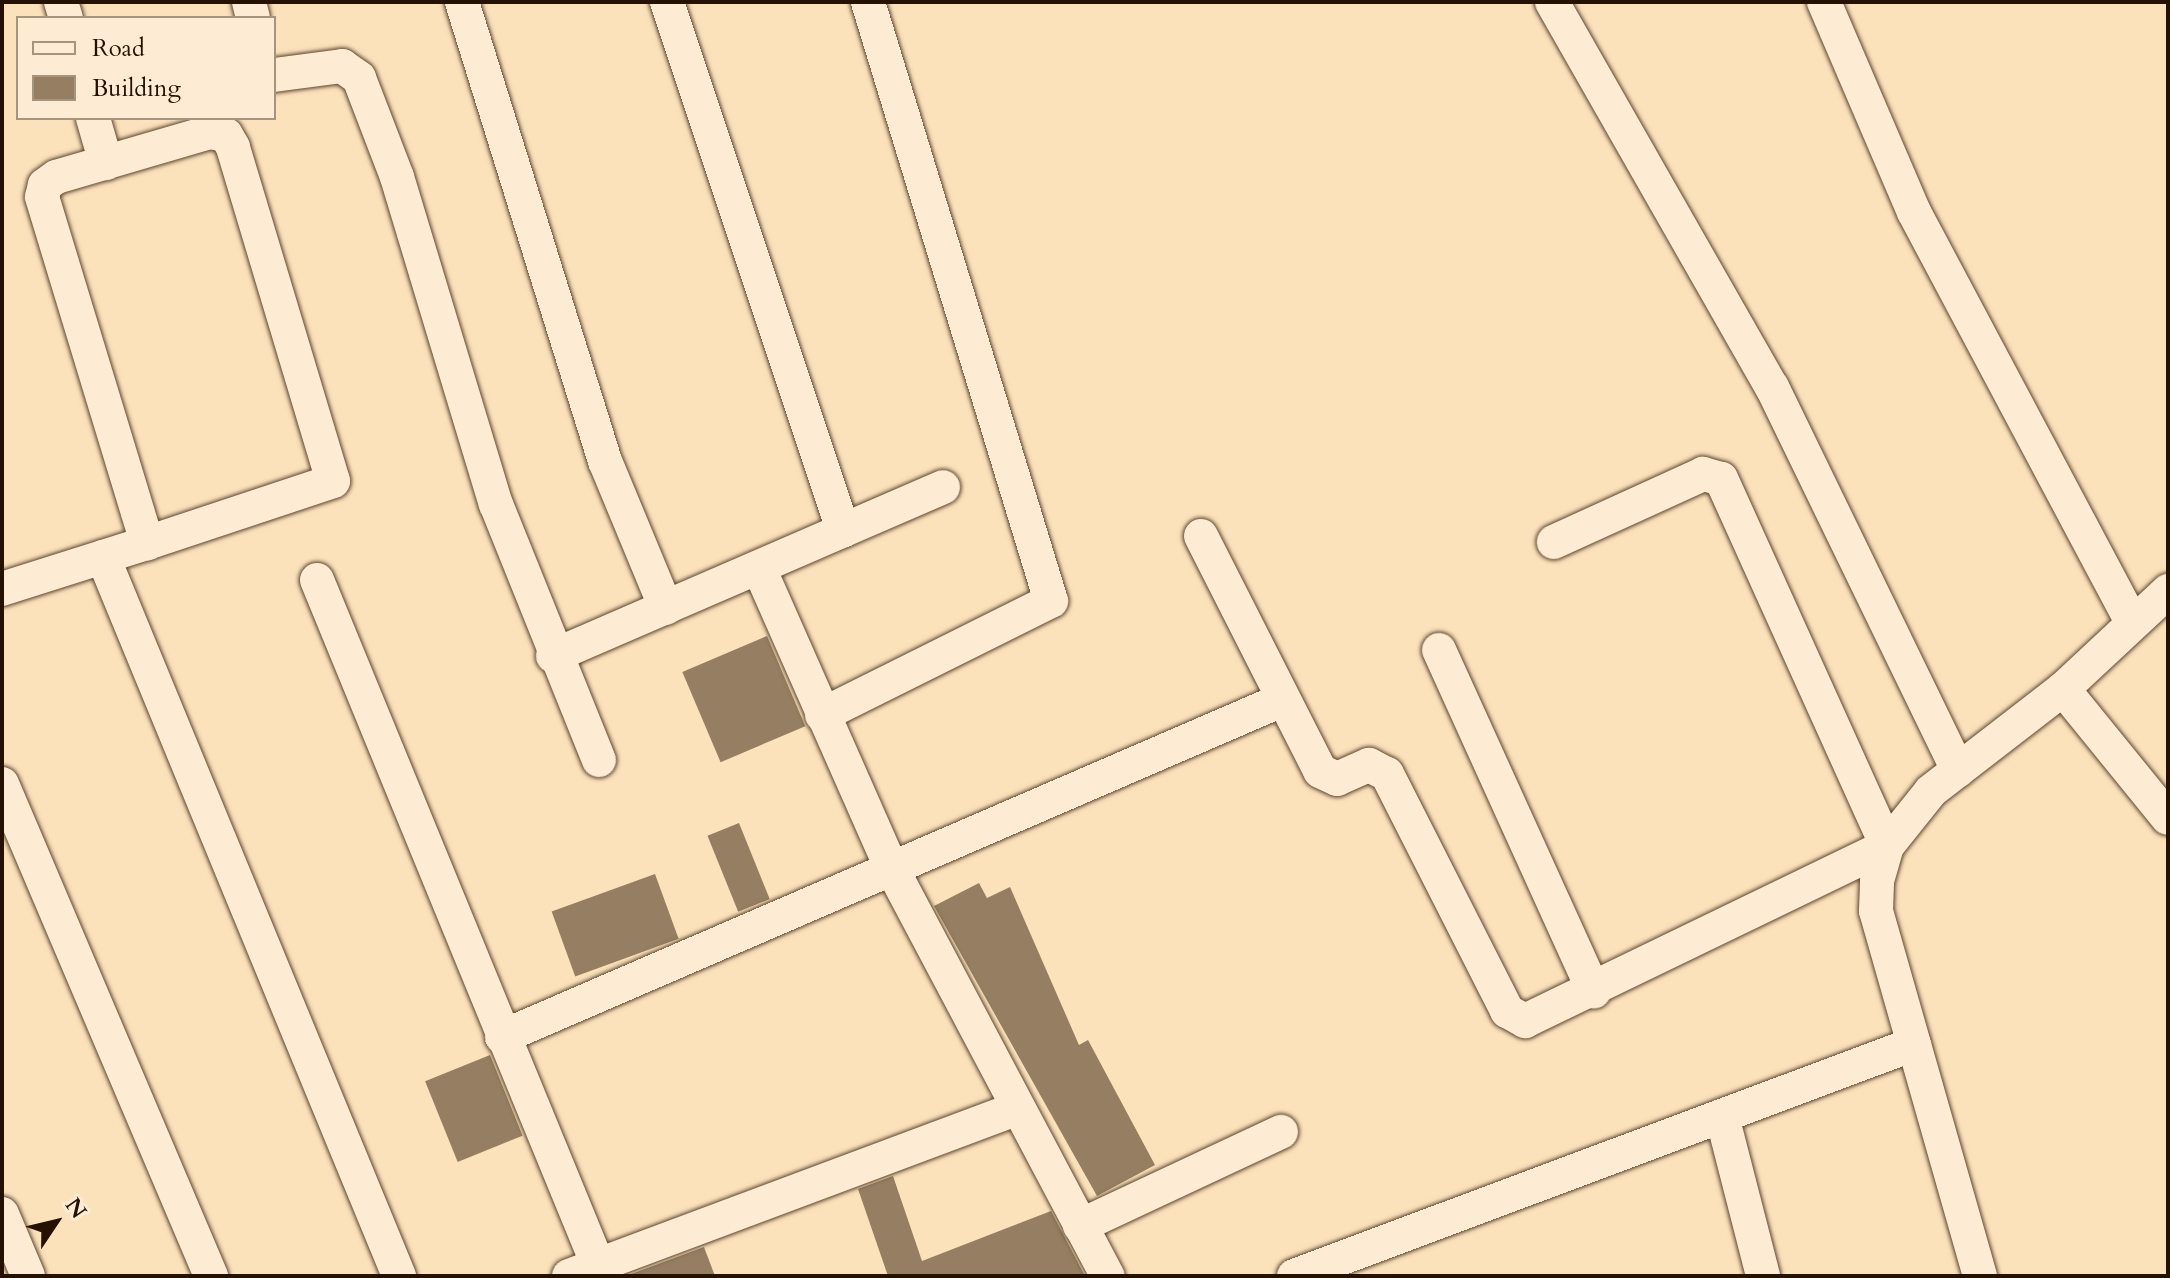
<!DOCTYPE html>
<style>
body{margin:0}
#map{position:relative;width:2170px;height:1278px;overflow:hidden;background:#fce2bb;font-family:Cardo,serif}
div>[style]{position:absolute}
.building>*{inset:0;background:#957e61;transform-origin:0 0}
.roads{filter:drop-shadow(0 0 2px #5c452f) drop-shadow(0 0 2px #5c452f)}
.street>*{height:34px;margin:-17px;padding:0 17px;transform-origin:17px;border-radius:17px;background:#fdecd3}
span{translate:-50% -50%;white-space:nowrap;text-align:center;line-height:1.15;-webkit-text-stroke:6px #fdecd3;paint-order:stroke}
.frame{position:absolute;inset:0;border:4px solid #261100;pointer-events:none}
.legend{position:absolute;left:16px;top:16px;width:260px;height:104px;box-sizing:border-box;background:#fdecd3;border:2px solid #a7947f;margin:0;padding:10px 14px;list-style:none;font-size:24px;color:#261100}
.legend li{display:flex;align-items:center;gap:16px;height:40px}
.legend b{width:40px;border:2px solid #a7947f}
.north{position:absolute;left:16px;top:1182px;width:80px;height:80px;-webkit-text-stroke:6px #fdecd3;paint-order:stroke;rotate:55deg;font-size:22px;font-weight:700;line-height:32px;text-align:center;color:#261100}
.north::after{content:'';display:block;margin:auto;width:28px;height:36px;background:#261100;clip-path:polygon(50% 0,100% 100%,50% 72%,0 100%)}
</style>
<div id="map">
<div class="building">
<i style="left:767px;top:636px;width:98px;height:92px;rotate:67deg"></i>
<i style="left:739px;top:823px;width:82px;height:34px;rotate:68deg"></i>
<i style="left:655px;top:874px;width:69px;height:110px;rotate:70deg"></i>
<i style="clip-path:polygon(979px 883px,987px 898px,1010px 887px,1079px 1045px,1088px 1040px,1155px 1165px,1097px 1196px,934px 906px)"></i>
<i style="left:490px;top:1055px;width:87px;height:70px;rotate:68deg"></i>
<i style="clip-path:polygon(893px 1176px,922px 1261px,1051px 1211px,1085px 1276px,888px 1276px,858px 1189px)"></i>
<i style="clip-path:polygon(704px 1247px,715px 1276px,626px 1276px)"></i>
</div>
<div class="roads">
<div class="street">
<i style="left:61px;top:2px;width:17px;rotate:73deg"></i>
<i style="left:249px;top:2px;width:16px;rotate:76deg"></i>
<i style="left:462px;top:2px;width:481px;rotate:72.7deg"></i>
<i style="left:605px;top:461px;width:159px;rotate:67.5deg"></i>
<i style="left:667px;top:2px;width:557px;rotate:71.57deg"></i>
<i style="left:1552px;top:2px;width:443px;rotate:60.3deg"></i>
<i style="left:1772px;top:387px;width:426px;rotate:64.1deg"></i>
<i style="left:1824px;top:2px;width:228px;rotate:66.8deg"></i>
<i style="left:1914px;top:212px;width:464px;rotate:62deg"></i>
<i style="left:274px;top:75px;width:69px;rotate:-7.5deg"></i>
<i style="left:342px;top:66px;width:21px;rotate:35deg"></i>
<i style="left:359px;top:78px;width:106px;rotate:69deg"></i>
<i style="left:397px;top:177px;width:342px;rotate:73.2deg"></i>
<i style="left:496px;top:504px;width:276px;rotate:68.1deg"></i>
<i style="left:93px;top:118px;width:47px;rotate:73.9deg"></i>
<i style="left:1201px;top:536px;width:263px;rotate:63.1deg"></i>
<i style="left:1320px;top:771px;width:19px;rotate:25deg"></i>
<i style="left:1337px;top:779px;width:35px;rotate:-24deg"></i>
<i style="left:1369px;top:765px;width:20px;rotate:27deg"></i>
<i style="left:1387px;top:774px;width:266px;rotate:63.1deg"></i>
<i style="left:1507px;top:1011px;width:21px;rotate:29deg"></i>
<i style="left:1525px;top:1021px;width:402px;rotate:-25.8deg"></i>
<i style="left:1887px;top:846px;width:403px;rotate:-114.3deg"></i>
<i style="left:1721px;top:479px;width:19px;rotate:-164deg"></i>
<i style="left:1703px;top:474px;width:164px;rotate:155.5deg"></i>
<i style="left:103px;top:557px;width:778px;rotate:67.62deg"></i>
<i style="left:759px;top:568px;width:327px;rotate:66.2deg"></i>
<i style="left:891px;top:867px;width:463px;rotate:62.1deg"></i>
<i style="left:317px;top:580px;width:740px;rotate:67.7deg"></i>
<i style="left:2px;top:589px;width:152px;rotate:-17.6deg"></i>
<i style="left:147px;top:543px;width:196px;rotate:-18.4deg"></i>
<i style="left:333px;top:481px;width:349px;rotate:-106.7deg"></i>
<i style="left:233px;top:147px;width:14px;rotate:-120deg"></i>
<i style="left:226px;top:135px;width:16px;rotate:-169deg"></i>
<i style="left:210px;top:132px;width:160px;rotate:163.7deg"></i>
<i style="left:56px;top:177px;width:14px;rotate:144deg"></i>
<i style="left:45px;top:185px;width:12px;rotate:104deg"></i>
<i style="left:42px;top:197px;width:362px;rotate:73.1deg"></i>
<i style="left:1439px;top:650px;width:375px;rotate:65.6deg"></i>
<i style="left:553px;top:656px;width:425px;rotate:-23.4deg"></i>
<i style="left:2063px;top:689px;width:166px;rotate:50.9deg"></i>
<i style="left:822px;top:715px;width:256px;rotate:-26.5deg"></i>
<i style="left:1051px;top:601px;width:626px;rotate:-106.99deg"></i>
<i style="left:2px;top:784px;width:535px;rotate:66.98deg"></i>
<i style="left:502px;top:1037px;width:850px;rotate:-23.37deg"></i>
<i style="left:1722px;top:1116px;width:165px;rotate:75.6deg"></i>
<i style="left:2px;top:1214px;width:67px;rotate:67.2deg"></i>
<i style="left:1080px;top:1226px;width:222px;rotate:-25.1deg"></i>
<i style="left:569px;top:1276px;width:476px;rotate:-20.5deg"></i>
<i style="left:1294px;top:1276px;width:662px;rotate:-20.52deg"></i>
<i style="left:1980px;top:1276px;width:380px;rotate:-105.9deg"></i>
<i style="left:1876px;top:911px;width:30px;rotate:-88deg"></i>
<i style="left:1877px;top:881px;width:36px;rotate:-74deg"></i>
<i style="left:1887px;top:846px;width:70px;rotate:-51.3deg"></i>
<i style="left:1931px;top:791px;width:167px;rotate:-37.7deg"></i>
<i style="left:2063px;top:689px;width:144px;rotate:-43deg"></i>
</div>
</div>
<div class="frame"></div>
<ul class="legend">
<li><b style="height:10px;background:#fdecd3"></b>Road</li>
<li><b style="height:22px;background:#957e61"></b>Building</li>
</ul>
<div class="north">N</div>
</div>
